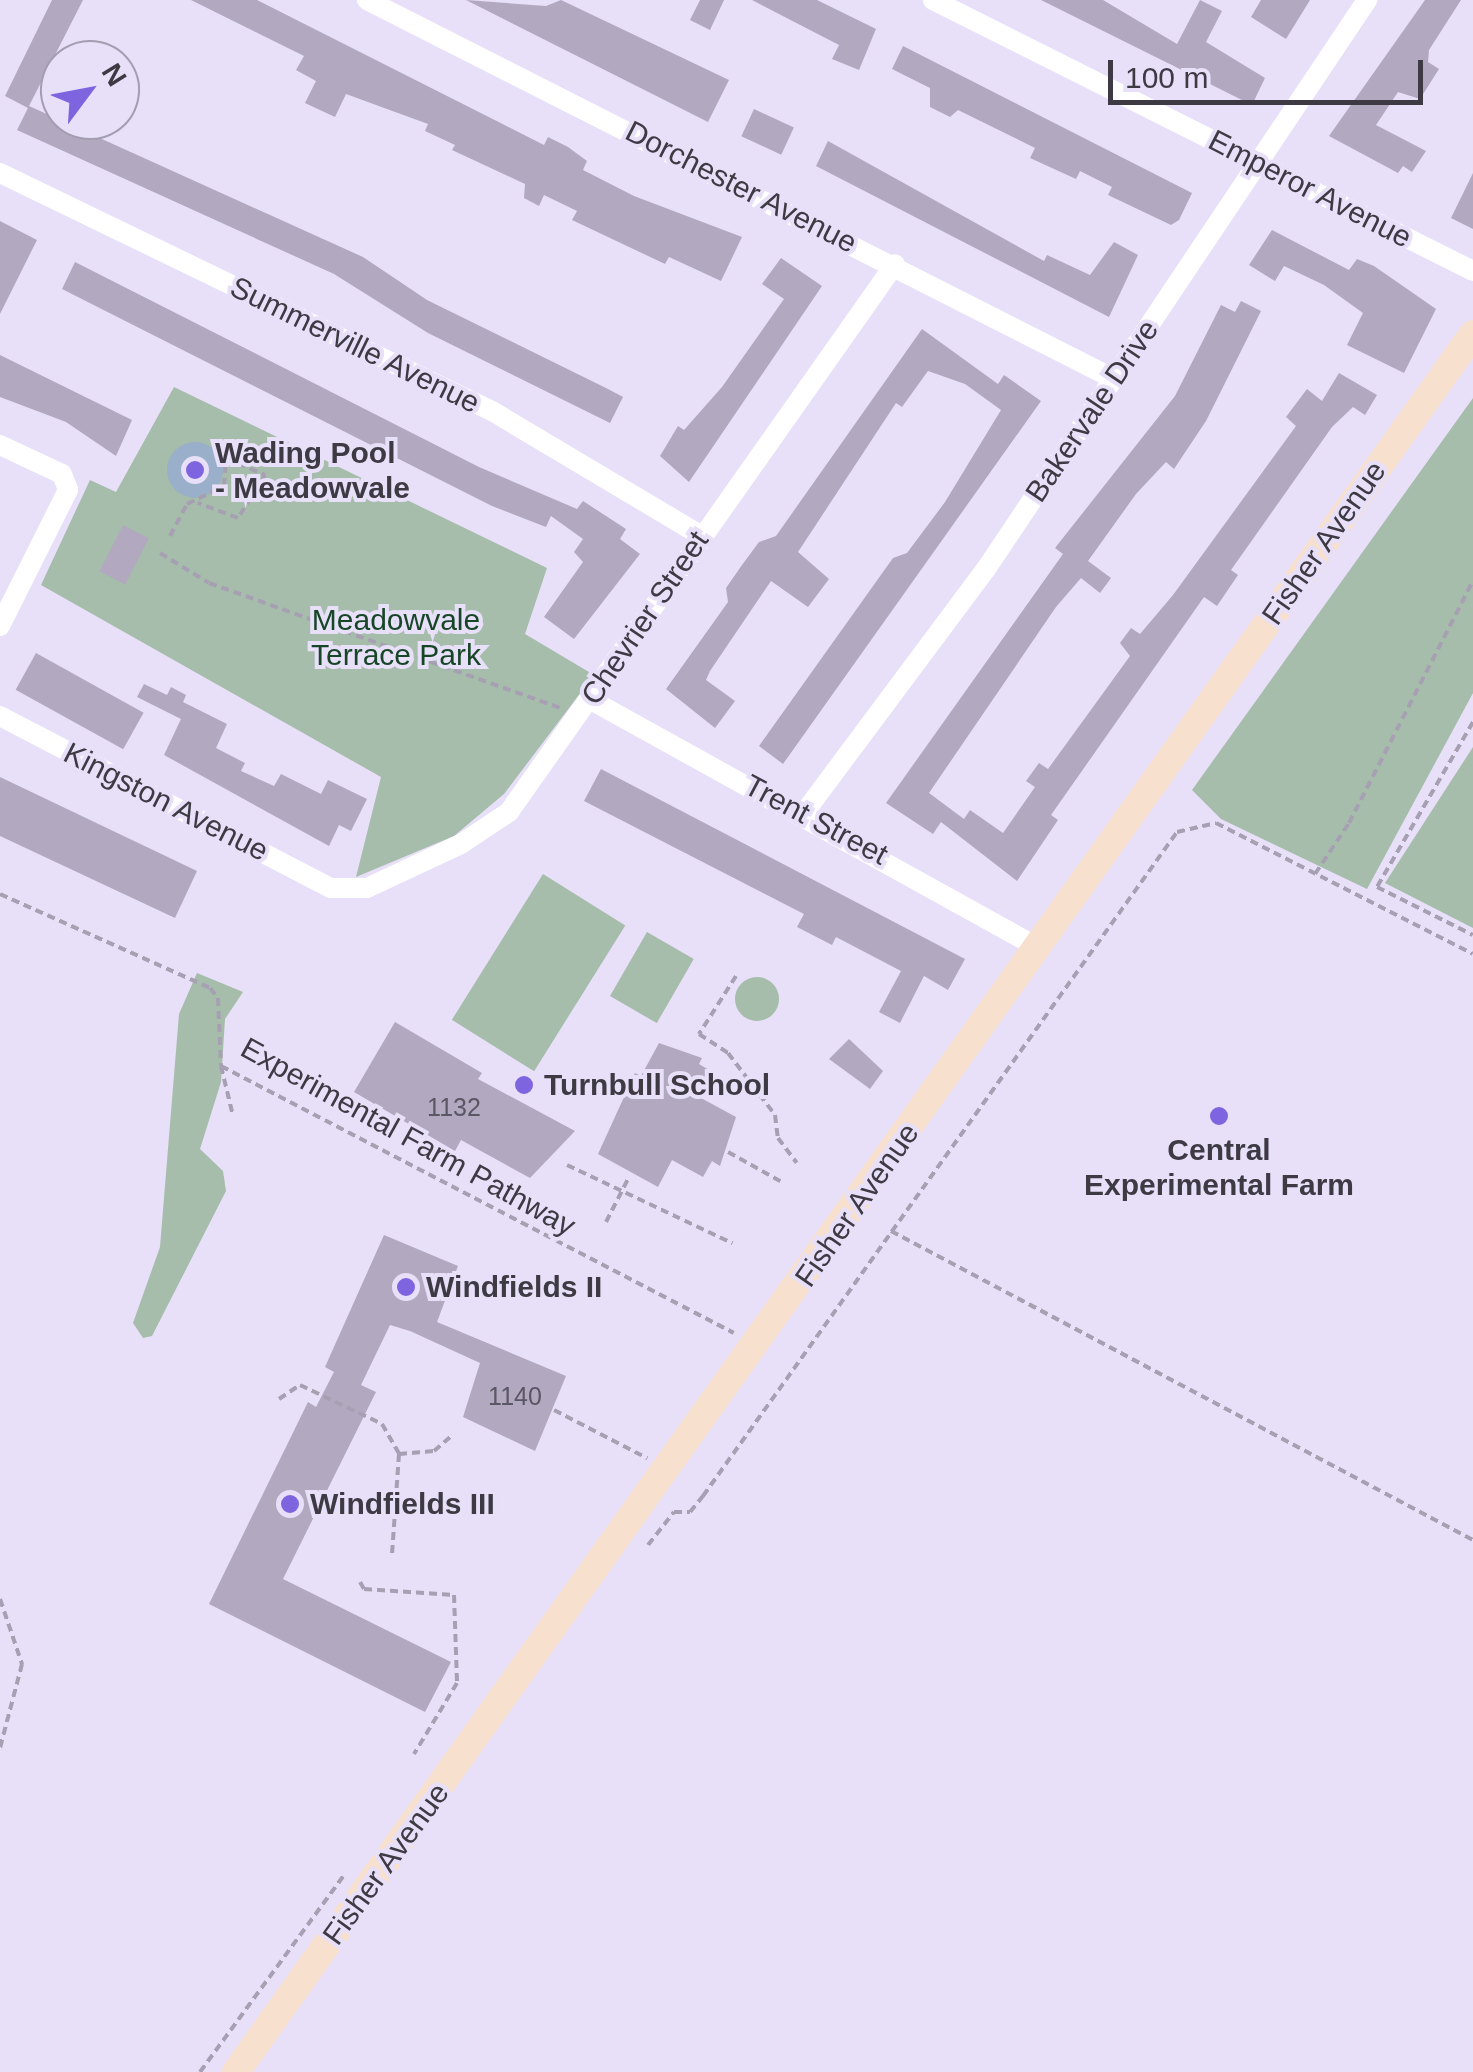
<!DOCTYPE html>
<style>
body{margin:0}
#map{position:relative;width:1473px;height:2072px;overflow:hidden;background:#e8dff8;font-family:Helvetica,sans-serif}
div>[style]{position:absolute}
.green>*{inset:0;background:#a5bdaa;transform-origin:0 0}
.round{border-radius:50%}
.water>*{inset:0;background:#9aafc9}
.building>*{inset:0;background:#b2a9c1;transform-origin:0 0}
.path>*{height:4px;margin-top:-2px;transform-origin:0;background:repeating-linear-gradient(90deg,#a7a0b3 0 8px,transparent 0 13px)}
.street>*{height:20px;margin:-10px;padding:0 10px;transform-origin:10px;border-radius:10px;background:#fff}
.secondary>*{height:28px;margin:-14px;padding:0 14px;transform-origin:14px;border-radius:14px;background:#f7e0cd}
.dots>*{width:28px;height:28px;translate:-50% -50%;box-sizing:border-box;border:5px solid #e8dff8;border-radius:50%}
span{translate:-50% -50%;white-space:nowrap;text-align:center;line-height:1.15;-webkit-text-stroke:8px #e8dff8;paint-order:stroke}
.number-label{font-size:25px;color:#5a5663}
.number-label span{-webkit-text-stroke-width:0}
.street-label{font-size:30px;color:#3d3a44}
.poi-label{font-size:30px;color:#3d3a44;font-weight:700}
.left{translate:0 -50%;text-align:left}
.park-label{font-size:30px;color:#174627}
.north{position:absolute;left:40px;top:40px;width:100px;height:100px;box-sizing:border-box;background:#e8dff8;border:2px solid #a49db0;border-radius:50%;rotate:58deg;font-size:28px;font-weight:700;line-height:40px;text-align:center;color:#3d3a44}
.north::after{content:'';display:block;margin:auto;width:35px;height:45px;background:#7e64df;clip-path:polygon(50% 0,100% 100%,50% 72%,0 100%)}
.scale{position:absolute;left:1108px;top:60px;width:315px;height:45px;box-sizing:border-box;border:5px solid #3d3a44;border-top:0;padding-left:12px;font-size:30px;line-height:35px;white-space:nowrap;color:#3d3a44;-webkit-text-stroke:8px #e8dff8;paint-order:stroke}
</style>
<div id="map">
<div class="green">
<i style="clip-path:polygon(174px 387px,547px 568px,525px 634px,594px 675px,504px 794px,454px 836px,356px 877px,381px 777px,41px 585px,90px 480px,116px 492px)"></i>
<i style="clip-path:polygon(1473px 398px,1473px 693px,1367px 889px,1221px 819px,1192px 790px)"></i>
<i style="clip-path:polygon(1473px 747px,1473px 928px,1385px 883px)"></i>
<i style="left:543px;top:874px;width:97px;height:172px;rotate:32deg"></i>
<i style="left:647px;top:932px;width:54px;height:74px;rotate:30deg"></i>
<i style="clip-path:polygon(197px 973px,243px 992px,225px 1019px,221px 1082px,200px 1149px,223px 1171px,226px 1191px,152px 1336px,143px 1338px,133px 1323px,160px 1247px,179px 1014px)"></i>
<i class="round" style="left:735px;top:977px;width:44px;height:44px"></i>
</div>
<div class="water">
<i class="round" style="left:167px;top:442px;width:56px;height:56px"></i>
</div>
<div class="building">
<i style="clip-path:polygon(52px 0,83px 0,29px 106px,363px 257px,427px 300px,608px 389px,623px 397px,610px 423px,428px 333px,334px 274px,17px 130px,28px 108px,5px 96px)"></i>
<i style="clip-path:polygon(191px 0,257px 0,544px 145px,548px 137px,568px 147px,587px 161px,583px 170px,634px 196px,742px 237px,721px 281px,669px 257px,665px 264px,572px 220px,577px 211px,544px 195px,539px 206px,524px 198px,525px 184px,452px 150px,455px 145px,425px 131px,428px 124px,346px 94px,335px 117px,305px 103px,316px 81px,296px 70px,304px 56px)"></i>
<i style="clip-path:polygon(466px 0,546px 6px,561px 0,729px 80px,708px 122px)"></i>
<i style="clip-path:polygon(700px 0,724px 0,710px 30px,690px 20px)"></i>
<i style="clip-path:polygon(752px 0,817px 0,876px 29px,859px 70px,832px 59px,839px 45px)"></i>
<i style="clip-path:polygon(1041px 0,1103px 0,1177px 44px,1200px 0,1222px 11px,1206px 42px,1265px 78px,1252px 105px)"></i>
<i style="clip-path:polygon(1261px 0,1310px 0,1286px 39px,1251px 17px)"></i>
<i style="clip-path:polygon(1425px 0,1461px 0,1429px 50px,1428px 62px,1439px 69px,1420px 99px,1398px 92px,1376px 125px,1426px 151px,1412px 172px,1403px 166px,1398px 173px,1329px 136px)"></i>
<i style="clip-path:polygon(903px 46px,1192px 193px,1179px 220px,1171px 225px,1108px 195px,1112px 187px,1080px 171px,1076px 179px,1030px 158px,1035px 148px,958px 110px,950px 117px,930px 107px,930px 88px,892px 69px)"></i>
<i style="left:754px;top:109px;width:44px;height:30px;rotate:25deg"></i>
<i style="clip-path:polygon(828px 141px,1044px 261px,1047px 255px,1090px 275px,1114px 242px,1138px 255px,1109px 317px,816px 166px)"></i>
<i style="clip-path:polygon(1473px 173px,1473px 229px,1451px 218px)"></i>
<i style="clip-path:polygon(0 221px,37px 240px,0 314px)"></i>
<i style="clip-path:polygon(1272px 230px,1349px 270px,1357px 259px,1374px 266px,1436px 309px,1404px 373px,1347px 345px,1363px 313px,1324px 285px,1284px 266px,1275px 281px,1249px 265px)"></i>
<i style="clip-path:polygon(781px 258px,822px 286px,689px 482px,660px 456px,678px 426px,684px 430px,722px 387px,784px 299px,762px 284px)"></i>
<i style="clip-path:polygon(75px 262px,479px 467px,577px 509px,583px 501px,626px 529px,620px 539px,640px 554px,574px 639px,544px 617px,583px 562px,574px 552px,583px 539px,551px 516px,546px 527px,492px 506px,62px 289px)"></i>
<i style="clip-path:polygon(1241px 301px,1261px 311px,1206px 421px,1174px 469px,1166px 462px,1136px 494px,1088px 561px,1111px 578px,1100px 593px,1081px 578px,1056px 607px,929px 793px,964px 819px,970px 810px,1003px 833px,1035px 787px,1026px 781px,1039px 763px,1048px 769px,1130px 656px,1120px 643px,1131px 628px,1140px 634px,1173px 595px,1296px 426px,1286px 417px,1307px 389px,1322px 401px,1339px 373px,1377px 395px,1365px 415px,1353px 407px,1332px 427px,1231px 570px,1238px 575px,1217px 606px,1204px 597px,1051px 815px,1058px 820px,1017px 881px,941px 822px,933px 834px,886px 803px,1063px 554px,1055px 548px,1175px 396px,1221px 305px,1235px 312px)"></i>
<i style="clip-path:polygon(922px 329px,998px 384px,1004px 375px,1041px 401px,783px 764px,759px 746px,893px 558px,907px 553px,945px 502px,1001px 410px,965px 384px,928px 371px,902px 407px,896px 403px,798px 552px,829px 579px,808px 607px,771px 581px,710px 671px,706px 680px,735px 701px,715px 728px,666px 689px,728px 602px,726px 588px,742px 565px,759px 542px,776px 536px)"></i>
<i style="clip-path:polygon(0 355px,132px 420px,116px 456px,66px 422px,0 397px)"></i>
<i style="left:123px;top:525px;width:29px;height:52px;rotate:27deg"></i>
<i style="left:36px;top:653px;width:123px;height:42px;rotate:29deg"></i>
<i style="clip-path:polygon(144px 684px,167px 695px,171px 687px,186px 695px,183px 702px,227px 724px,216px 748px,245px 763px,241px 771px,274px 786px,281px 774px,321px 794px,328px 780px,367px 799px,351px 831px,339px 825px,329px 846px,164px 755px,181px 719px,137px 697px)"></i>
<i style="clip-path:polygon(601px 769px,965px 959px,948px 990px,924px 976px,900px 1023px,879px 1012px,901px 971px,836px 937px,832px 945px,797px 927px,804px 914px,584px 801px)"></i>
<i style="clip-path:polygon(0 777px,197px 871px,175px 918px,0 836px)"></i>
<i style="clip-path:polygon(395px 1022px,482px 1073px,478px 1079px,575px 1131px,530px 1178px,461px 1140px,455px 1151px,354px 1092px)"></i>
<i style="clip-path:polygon(849px 1039px,883px 1071px,870px 1089px,829px 1059px)"></i>
<i style="clip-path:polygon(659px 1043px,702px 1058px,699px 1064px,714px 1073px,701px 1098px,736px 1117px,720px 1166px,712px 1161px,703px 1177px,672px 1160px,658px 1187px,598px 1154px,635px 1073px,641px 1076px)"></i>
<i style="clip-path:polygon(384px 1235px,458px 1266px,437px 1322px,566px 1376px,535px 1451px,463px 1417px,480px 1363px,410px 1331px,390px 1325px,361px 1385px,376px 1392px,283px 1579px,451px 1662px,425px 1712px,209px 1604px,308px 1402px,316px 1407px,334px 1372px,325px 1367px)"></i>
</div>
<div class="path">
<i style="left:170px;top:536px;width:36px;rotate:-62deg"></i>
<i style="left:187px;top:504px;width:41px;rotate:-25.9deg"></i>
<i style="left:224px;top:486px;width:28px;rotate:-86deg"></i>
<i style="left:226px;top:458px;width:43px;rotate:23.6deg"></i>
<i style="left:265px;top:475px;width:51px;rotate:122.1deg"></i>
<i style="left:238px;top:518px;width:43px;rotate:-159.4deg"></i>
<i style="left:160px;top:553px;width:57px;rotate:31.5deg"></i>
<i style="left:209px;top:583px;width:374px;rotate:19.6deg"></i>
<i style="left:1473px;top:722px;width:191px;rotate:120.2deg"></i>
<i style="left:1377px;top:887px;width:107px;rotate:26.6deg"></i>
<i style="left:1315px;top:874px;width:61px;rotate:-56.3deg"></i>
<i style="left:1349px;top:823px;width:272px;rotate:-62.9deg"></i>
<i style="left:0;top:894px;width:230px;rotate:24.1deg"></i>
<i style="left:210px;top:988px;width:13px;rotate:51deg"></i>
<i style="left:218px;top:998px;width:68px;rotate:87.5deg"></i>
<i style="left:221px;top:1066px;width:578px;rotate:27.5deg"></i>
<i style="left:736px;top:976px;width:69px;rotate:122.5deg"></i>
<i style="left:699px;top:1034px;width:35px;rotate:33deg"></i>
<i style="left:728px;top:1053px;width:78px;rotate:52.8deg"></i>
<i style="left:775px;top:1115px;width:23px;rotate:83deg"></i>
<i style="left:778px;top:1138px;width:31px;rotate:53deg"></i>
<i style="left:221px;top:1066px;width:51px;rotate:76.5deg"></i>
<i style="left:728px;top:1152px;width:60px;rotate:29.1deg"></i>
<i style="left:567px;top:1165px;width:183px;rotate:25.3deg"></i>
<i style="left:606px;top:1222px;width:51px;rotate:-62.9deg"></i>
<i style="left:891px;top:1231px;width:659px;rotate:27.97deg"></i>
<i style="left:279px;top:1399px;width:25px;rotate:-34deg"></i>
<i style="left:300px;top:1385px;width:91px;rotate:25.4deg"></i>
<i style="left:382px;top:1424px;width:34px;rotate:60deg"></i>
<i style="left:399px;top:1454px;width:100px;rotate:94deg"></i>
<i style="left:554px;top:1410px;width:105px;rotate:27.3deg"></i>
<i style="left:399px;top:1454px;width:35px;rotate:-5deg"></i>
<i style="left:434px;top:1451px;width:23px;rotate:-41deg"></i>
<i style="left:648px;top:1545px;width:42px;rotate:-51.8deg"></i>
<i style="left:674px;top:1512px;width:16px"></i>
<i style="left:690px;top:1512px;width:21px;rotate:-51deg"></i>
<i style="left:703px;top:1496px;width:816px;rotate:-54.48deg"></i>
<i style="left:1177px;top:832px;width:40px;rotate:-13deg"></i>
<i style="left:1216px;top:823px;width:288px;rotate:27deg"></i>
<i style="left:360px;top:1582px;width:8px;rotate:60deg"></i>
<i style="left:364px;top:1589px;width:90px;rotate:3.8deg"></i>
<i style="left:454px;top:1595px;width:88px;rotate:88deg"></i>
<i style="left:457px;top:1683px;width:83px;rotate:121.2deg"></i>
<i style="left:0;top:1599px;width:69px;rotate:71.3deg"></i>
<i style="left:22px;top:1664px;width:87px;rotate:104.7deg"></i>
<i style="left:200px;top:2072px;width:245px;rotate:-53.8deg"></i>
</div>
<div class="street">
<i style="left:367px;top:0;width:835px;rotate:26.9deg"></i>
<i style="left:933px;top:0;width:604px;rotate:26.65deg"></i>
<i style="left:0;top:173px;width:547px;rotate:25.81deg"></i>
<i style="left:492px;top:411px;width:242px;rotate:30.8deg"></i>
<i style="left:0;top:445px;width:68px;rotate:25.1deg"></i>
<i style="left:62px;top:474px;width:17px;rotate:69deg"></i>
<i style="left:68px;top:490px;width:152px;rotate:116.6deg"></i>
<i style="left:591px;top:700px;width:510px;rotate:28.98deg"></i>
<i style="left:0;top:716px;width:373px;rotate:27.5deg"></i>
<i style="left:331px;top:888px;width:36px"></i>
<i style="left:367px;top:888px;width:104px;rotate:-25.1deg"></i>
<i style="left:461px;top:844px;width:58px;rotate:-33.7deg"></i>
<i style="left:509px;top:812px;width:670px;rotate:-54.84deg"></i>
<i style="left:804px;top:813px;width:304px;rotate:-53.3deg"></i>
<i style="left:986px;top:569px;width:685px;rotate:-56.19deg"></i>
</div>
<div class="secondary">
<i style="left:236px;top:2072px;width:2133px;rotate:-54.56deg"></i>
</div>
<div class="dots">
<i style="left:195px;top:470px;background:#7e64df"></i>
<i style="left:524px;top:1085px;background:#7e64df"></i>
<i style="left:1219px;top:1116px;background:#7e64df"></i>
<i style="left:406px;top:1287px;background:#7e64df"></i>
<i style="left:290px;top:1504px;background:#7e64df"></i>
</div>
<div class="number-label">
<span style="left:454px;top:1107px">1132</span>
<span style="left:515px;top:1396px">1140</span>
</div>
<div class="street-label">
<span style="left:741px;top:187px;rotate:27deg">Dorchester Avenue</span>
<span style="left:1310px;top:189px;rotate:27deg">Emperor Avenue</span>
<span style="left:355px;top:345px;rotate:26deg">Summerville Avenue</span>
<span style="left:1092px;top:411px;rotate:-56deg">Bakervale Drive</span>
<span style="left:1324px;top:543px;rotate:-55deg">Fisher Avenue</span>
<span style="left:645px;top:618px;rotate:-56deg">Chevrier Street</span>
<span style="left:166px;top:802px;rotate:27deg">Kingston Avenue</span>
<span style="left:816px;top:820px;rotate:28deg">Trent Street</span>
<span style="left:408px;top:1137px;rotate:29deg">Experimental Farm Pathway</span>
<span style="left:857px;top:1205px;rotate:-55deg">Fisher Avenue</span>
<span style="left:386px;top:1864px;rotate:-54deg">Fisher Avenue</span>
</div>
<div class="poi-label">
<span class="left" style="left:215px;top:470px">Wading Pool<br>- Meadowvale</span>
<span class="left" style="left:544px;top:1085px">Turnbull School</span>
<span style="left:1219px;top:1167px">Central<br>Experimental Farm</span>
<span class="left" style="left:426px;top:1287px">Windfields II</span>
<span class="left" style="left:310px;top:1504px">Windfields III</span>
</div>
<div class="park-label">
<span style="left:396px;top:637px">Meadowvale<br>Terrace Park</span>
</div>
<div class="north">N</div>
<div class="scale">100 m</div>
</div>
